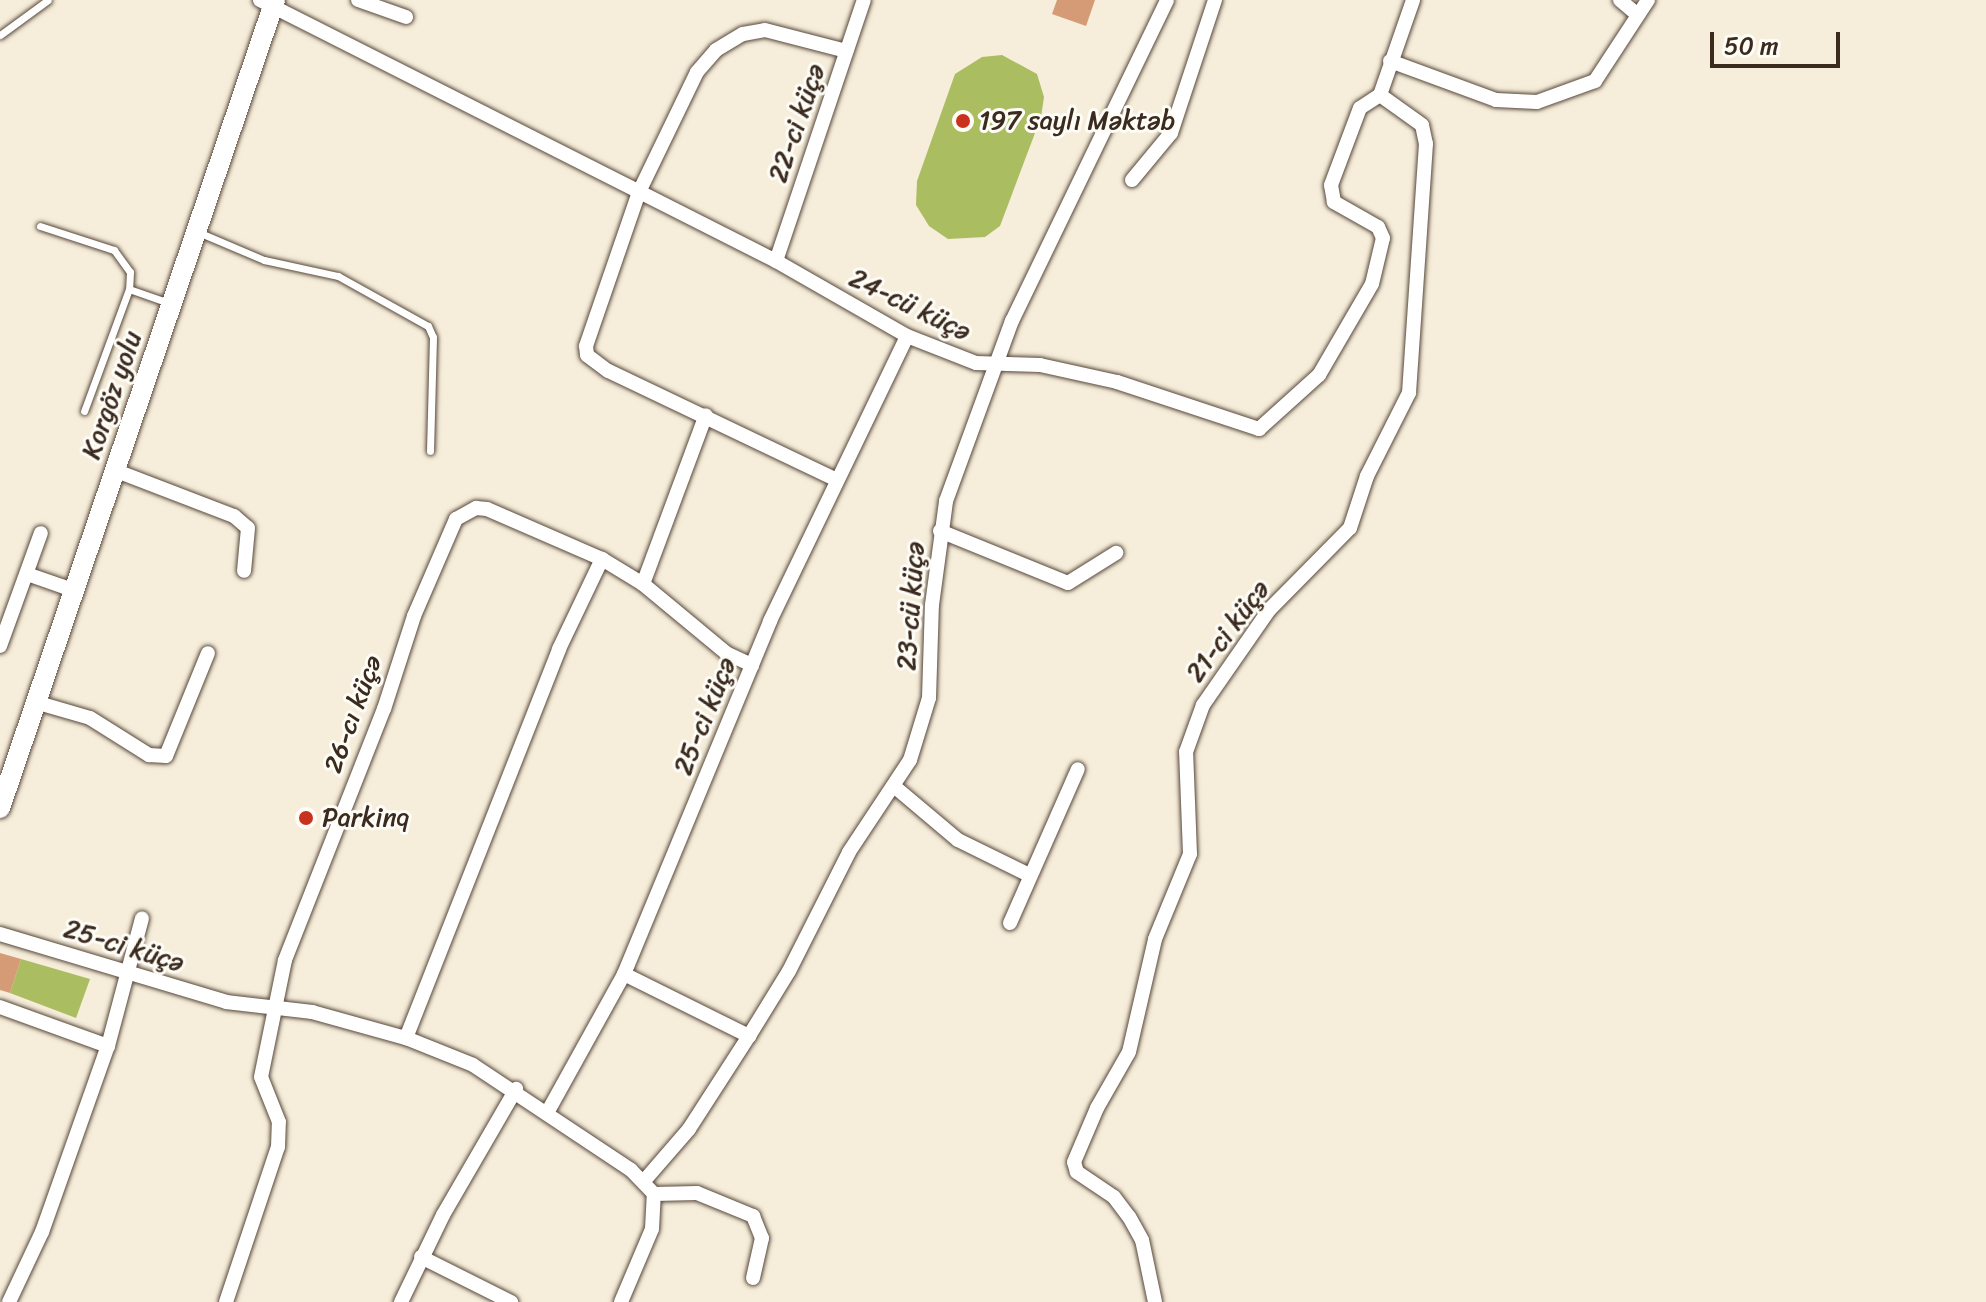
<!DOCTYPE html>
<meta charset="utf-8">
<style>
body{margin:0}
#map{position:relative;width:1986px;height:1302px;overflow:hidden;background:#f6edda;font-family:Sriracha,sans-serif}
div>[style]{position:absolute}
.green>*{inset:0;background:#abbd61}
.building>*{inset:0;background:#d59b77}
.roads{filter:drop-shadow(0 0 2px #57473a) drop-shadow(0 0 2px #57473a)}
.service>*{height:7px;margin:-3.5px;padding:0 3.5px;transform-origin:3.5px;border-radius:3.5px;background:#fff}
.minor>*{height:14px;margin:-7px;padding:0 7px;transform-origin:7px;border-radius:7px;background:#fff}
.secondary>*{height:20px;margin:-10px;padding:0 10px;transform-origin:10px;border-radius:10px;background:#fff}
.dots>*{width:22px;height:22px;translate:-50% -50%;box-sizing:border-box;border:4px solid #fdfcf7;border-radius:50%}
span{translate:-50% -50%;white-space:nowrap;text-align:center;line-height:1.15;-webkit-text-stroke:6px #fdfcf7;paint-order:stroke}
.poi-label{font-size:26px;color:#3b2a1e}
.left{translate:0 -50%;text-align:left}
.street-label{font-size:26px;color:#3b2a1e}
.scale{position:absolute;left:1710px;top:32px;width:130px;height:36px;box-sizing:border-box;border:4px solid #3b2a1e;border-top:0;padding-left:10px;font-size:24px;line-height:28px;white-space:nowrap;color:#3b2a1e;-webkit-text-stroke:6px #fdfcf7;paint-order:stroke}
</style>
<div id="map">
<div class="green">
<i style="clip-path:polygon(1002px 55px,1037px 74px,1044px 97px,1041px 117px,1000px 226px,985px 237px,948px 239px,929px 226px,916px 205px,917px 181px,955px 74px,982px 57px)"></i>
<i style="clip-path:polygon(21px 959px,90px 979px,76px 1018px,10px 993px)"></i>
</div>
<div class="building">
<i style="clip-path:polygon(1057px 0,1095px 0,1086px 26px,1052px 14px)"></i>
<i style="clip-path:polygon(0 953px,21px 959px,10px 993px,0 990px)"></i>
</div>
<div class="roads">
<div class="service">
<i style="left:0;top:35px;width:59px;rotate:-36.1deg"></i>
<i style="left:40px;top:226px;width:78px;rotate:18deg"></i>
<i style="left:114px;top:250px;width:27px;rotate:54deg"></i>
<i style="left:130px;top:272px;width:17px;rotate:93deg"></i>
<i style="left:129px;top:289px;width:130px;rotate:110.2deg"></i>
<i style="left:198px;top:232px;width:72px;rotate:23deg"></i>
<i style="left:264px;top:260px;width:76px;rotate:12.2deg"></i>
<i style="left:338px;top:276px;width:103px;rotate:29.1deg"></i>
<i style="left:428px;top:326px;width:12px;rotate:66deg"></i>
<i style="left:433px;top:337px;width:114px;rotate:91.5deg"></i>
<i style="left:129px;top:289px;width:42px;rotate:19.3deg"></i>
</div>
<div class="minor">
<i style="left:260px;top:0;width:578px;rotate:26.83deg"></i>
<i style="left:776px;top:261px;width:151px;rotate:29.8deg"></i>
<i style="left:907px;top:336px;width:74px;rotate:21.4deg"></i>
<i style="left:976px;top:363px;width:64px;rotate:1.8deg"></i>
<i style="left:1040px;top:365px;width:79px;rotate:12.4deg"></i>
<i style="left:1117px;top:382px;width:150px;rotate:18.3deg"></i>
<i style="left:1259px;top:429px;width:81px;rotate:-42deg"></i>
<i style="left:1319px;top:375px;width:105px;rotate:-59.8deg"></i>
<i style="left:1372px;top:284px;width:47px;rotate:-76.6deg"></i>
<i style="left:1383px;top:238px;width:12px;rotate:-114deg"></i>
<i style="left:1378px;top:227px;width:51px;rotate:-150.4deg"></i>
<i style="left:1334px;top:202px;width:17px;rotate:-100deg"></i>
<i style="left:1331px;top:185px;width:82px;rotate:-69.4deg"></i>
<i style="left:1360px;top:108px;width:24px;rotate:-33deg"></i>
<i style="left:358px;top:0;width:51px;rotate:19.5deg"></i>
<i style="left:1620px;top:0;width:23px;rotate:40deg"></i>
<i style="left:1390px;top:61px;width:113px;rotate:20.2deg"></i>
<i style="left:1496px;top:100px;width:41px;rotate:2.8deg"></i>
<i style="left:1537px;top:102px;width:62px;rotate:-19.9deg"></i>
<i style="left:1595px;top:81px;width:97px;rotate:-56.8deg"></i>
<i style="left:1132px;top:180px;width:61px;rotate:-50.3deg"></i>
<i style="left:1171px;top:133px;width:140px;rotate:-71.7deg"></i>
<i style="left:776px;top:261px;width:275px;rotate:-71.4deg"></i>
<i style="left:114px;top:470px;width:129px;rotate:21deg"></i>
<i style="left:234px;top:516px;width:18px;rotate:41deg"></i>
<i style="left:248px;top:528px;width:43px;rotate:95.3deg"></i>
<i style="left:837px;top:480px;width:254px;rotate:-154.5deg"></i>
<i style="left:608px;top:371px;width:26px;rotate:-143deg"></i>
<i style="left:587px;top:355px;width:9px;rotate:-96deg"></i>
<i style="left:586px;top:346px;width:163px;rotate:-71deg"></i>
<i style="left:639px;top:192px;width:133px;rotate:-64.2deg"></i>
<i style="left:697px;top:72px;width:29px;rotate:-49deg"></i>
<i style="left:716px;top:50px;width:31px;rotate:-31deg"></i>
<i style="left:743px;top:34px;width:22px;rotate:-10deg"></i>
<i style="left:765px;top:30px;width:84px;rotate:14.5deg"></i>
<i style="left:940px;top:531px;width:138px;rotate:22.1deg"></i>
<i style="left:1068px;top:583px;width:57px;rotate:-32deg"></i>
<i style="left:27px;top:574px;width:49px;rotate:19.2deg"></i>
<i style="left:643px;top:584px;width:180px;rotate:-69.6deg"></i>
<i style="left:0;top:646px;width:120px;rotate:-70.1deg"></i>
<i style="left:35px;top:702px;width:57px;rotate:16.2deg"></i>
<i style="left:90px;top:718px;width:70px;rotate:32.1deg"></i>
<i style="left:149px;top:755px;width:17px;rotate:3deg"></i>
<i style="left:166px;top:756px;width:111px;rotate:-67.8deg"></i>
<i style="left:895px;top:787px;width:82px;rotate:40.1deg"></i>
<i style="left:958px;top:840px;width:79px;rotate:26.2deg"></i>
<i style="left:1010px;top:923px;width:168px;rotate:-66.2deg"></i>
<i style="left:0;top:934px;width:236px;rotate:16.7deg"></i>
<i style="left:226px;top:1002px;width:87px;rotate:6.6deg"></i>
<i style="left:312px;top:1012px;width:98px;rotate:15.5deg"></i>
<i style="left:406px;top:1038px;width:72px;rotate:21.9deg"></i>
<i style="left:473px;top:1065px;width:190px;rotate:33.6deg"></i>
<i style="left:631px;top:1170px;width:33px;rotate:46deg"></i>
<i style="left:624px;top:974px;width:140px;rotate:26.4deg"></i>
<i style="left:0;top:1007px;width:115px;rotate:19.9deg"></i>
<i style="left:406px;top:1038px;width:418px;rotate:-68.5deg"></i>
<i style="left:559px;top:649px;width:100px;rotate:-64.5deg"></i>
<i style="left:547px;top:1113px;width:159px;rotate:-61deg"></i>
<i style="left:624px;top:974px;width:382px;rotate:-67.5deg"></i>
<i style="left:770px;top:621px;width:316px;rotate:-64.3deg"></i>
<i style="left:644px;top:1181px;width:69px;rotate:-49.1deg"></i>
<i style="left:689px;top:1129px;width:111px;rotate:-57.2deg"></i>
<i style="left:749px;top:1036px;width:76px;rotate:-58.4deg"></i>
<i style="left:789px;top:971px;width:133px;rotate:-63.2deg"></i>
<i style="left:849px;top:852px;width:110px;rotate:-56.5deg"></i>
<i style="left:910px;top:760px;width:65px;rotate:-73deg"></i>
<i style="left:929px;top:698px;width:93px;rotate:-88.2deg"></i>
<i style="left:932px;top:605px;width:105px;rotate:-82.3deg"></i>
<i style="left:946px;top:501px;width:192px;rotate:-69.9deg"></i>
<i style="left:1012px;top:321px;width:356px;rotate:-64.2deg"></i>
<i style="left:654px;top:1194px;width:43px;rotate:-1.3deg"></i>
<i style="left:697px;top:1193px;width:61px;rotate:22.3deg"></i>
<i style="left:753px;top:1216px;width:24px;rotate:68deg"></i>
<i style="left:762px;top:1238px;width:41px;rotate:102.7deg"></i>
<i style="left:421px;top:1257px;width:101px;rotate:26.6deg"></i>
<i style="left:9px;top:1302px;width:77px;rotate:-64.8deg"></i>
<i style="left:42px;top:1232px;width:197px;rotate:-70.5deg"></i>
<i style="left:108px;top:1046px;width:132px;rotate:-75.1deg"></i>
<i style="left:226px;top:1302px;width:163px;rotate:-71.5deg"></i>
<i style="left:278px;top:1147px;width:25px;rotate:-88deg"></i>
<i style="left:279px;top:1122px;width:48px;rotate:-111.8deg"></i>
<i style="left:261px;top:1077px;width:119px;rotate:-78.4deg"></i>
<i style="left:285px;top:960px;width:270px;rotate:-68.5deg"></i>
<i style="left:384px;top:709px;width:98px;rotate:-72.1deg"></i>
<i style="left:414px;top:616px;width:106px;rotate:-66.6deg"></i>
<i style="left:456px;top:519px;width:23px;rotate:-29deg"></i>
<i style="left:476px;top:508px;width:11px;rotate:5deg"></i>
<i style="left:487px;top:509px;width:125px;rotate:23.5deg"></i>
<i style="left:602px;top:559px;width:48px;rotate:31.4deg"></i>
<i style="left:643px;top:584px;width:108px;rotate:39.7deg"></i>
<i style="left:726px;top:653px;width:29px;rotate:25deg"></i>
<i style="left:401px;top:1302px;width:97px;rotate:-64.2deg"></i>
<i style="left:443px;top:1215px;width:146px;rotate:-59.9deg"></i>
<i style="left:621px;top:1302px;width:79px;rotate:-67deg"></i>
<i style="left:652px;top:1229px;width:35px;rotate:-87deg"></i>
<i style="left:1155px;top:1302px;width:63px;rotate:-101.8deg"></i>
<i style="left:1142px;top:1240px;width:26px;rotate:-119deg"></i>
<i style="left:1129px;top:1217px;width:25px;rotate:-127deg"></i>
<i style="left:1114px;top:1197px;width:45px;rotate:-146deg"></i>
<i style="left:1077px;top:1172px;width:10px;rotate:-107deg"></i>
<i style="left:1074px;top:1162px;width:59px;rotate:-66.9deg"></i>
<i style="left:1097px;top:1108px;width:64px;rotate:-60.3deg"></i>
<i style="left:1129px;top:1052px;width:116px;rotate:-77deg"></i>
<i style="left:1155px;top:939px;width:92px;rotate:-67.6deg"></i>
<i style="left:1190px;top:854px;width:102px;rotate:-92.2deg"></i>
<i style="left:1186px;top:752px;width:50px;rotate:-70.1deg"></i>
<i style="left:1203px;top:705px;width:116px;rotate:-55.2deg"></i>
<i style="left:1269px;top:610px;width:115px;rotate:-45.4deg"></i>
<i style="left:1350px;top:528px;width:55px;rotate:-71.9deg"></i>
<i style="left:1367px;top:476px;width:93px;rotate:-63.2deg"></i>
<i style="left:1409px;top:393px;width:250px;rotate:-86.1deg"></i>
<i style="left:1426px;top:144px;width:19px;rotate:-102deg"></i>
<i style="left:1422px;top:125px;width:52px;rotate:-144.5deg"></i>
<i style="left:1380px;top:95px;width:101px;rotate:-70.8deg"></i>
</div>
<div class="secondary">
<i style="left:0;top:808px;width:854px;rotate:-71.2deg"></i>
</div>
</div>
<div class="dots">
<i style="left:963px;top:121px;background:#c8321e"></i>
<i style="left:306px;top:818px;background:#c8321e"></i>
</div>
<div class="poi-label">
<span class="left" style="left:979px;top:121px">197 saylı Məktəb</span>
<span class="left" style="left:322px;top:818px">Parkinq</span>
</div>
<div class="street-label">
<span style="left:797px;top:123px;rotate:-71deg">22-ci küçə</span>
<span style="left:910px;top:305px;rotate:26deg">24-cü küçə</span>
<span style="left:112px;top:395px;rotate:-71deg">Korgöz yolu</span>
<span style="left:911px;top:606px;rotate:-86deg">23-cü küçə</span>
<span style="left:1228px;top:631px;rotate:-53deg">21-ci küçə</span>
<span style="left:353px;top:714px;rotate:-70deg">26-cı küçə</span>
<span style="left:705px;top:716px;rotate:-68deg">25-ci küçə</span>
<span style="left:124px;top:946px;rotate:17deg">25-ci küçə</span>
</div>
<div class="scale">50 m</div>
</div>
